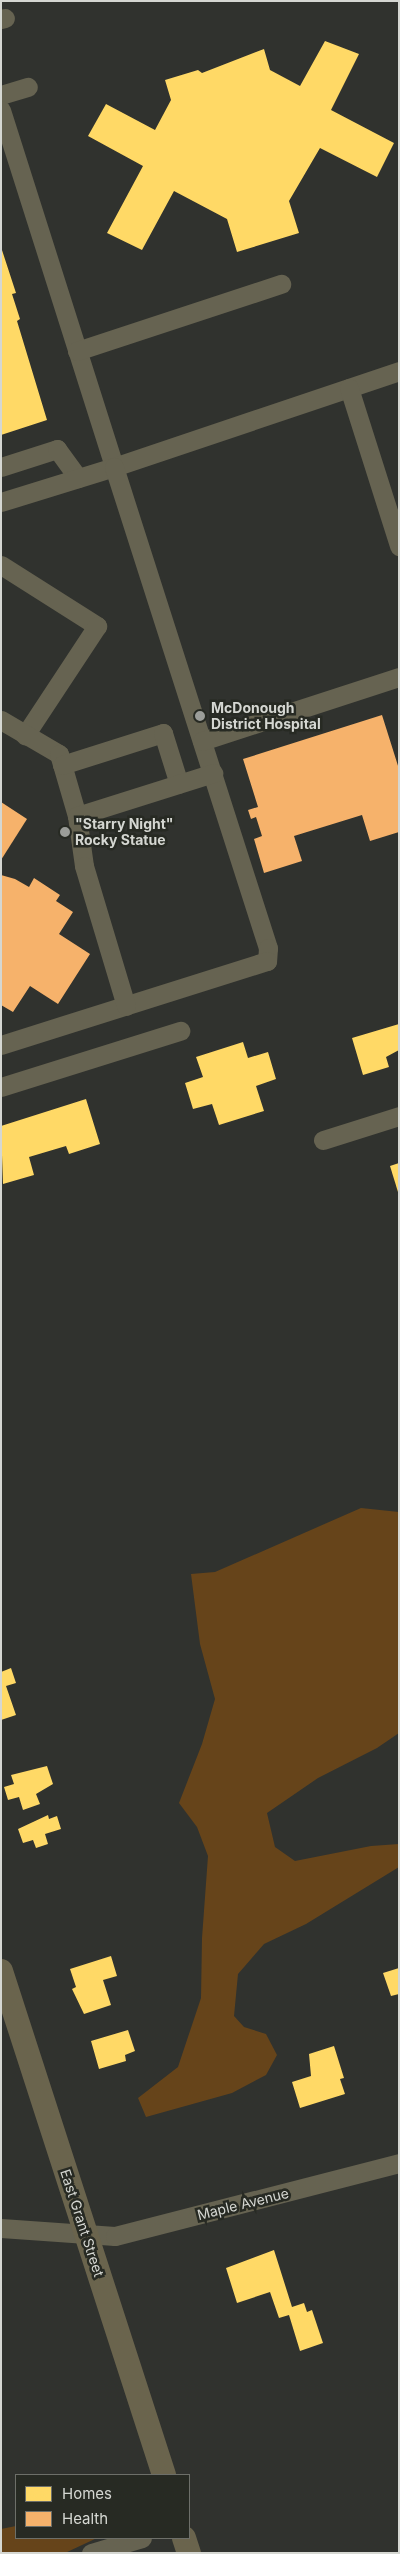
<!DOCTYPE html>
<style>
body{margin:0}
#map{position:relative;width:400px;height:2554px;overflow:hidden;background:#30322e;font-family:Inter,sans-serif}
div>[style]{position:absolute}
.green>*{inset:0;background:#66441a}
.homes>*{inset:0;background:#ffd966}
.health>*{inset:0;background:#f6b26b}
.minor>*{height:19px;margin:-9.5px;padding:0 9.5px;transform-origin:9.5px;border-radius:9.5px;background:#666351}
.major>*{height:24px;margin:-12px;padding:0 12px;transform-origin:12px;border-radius:12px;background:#6a644d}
.dots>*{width:14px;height:14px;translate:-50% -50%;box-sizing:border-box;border:2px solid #272a23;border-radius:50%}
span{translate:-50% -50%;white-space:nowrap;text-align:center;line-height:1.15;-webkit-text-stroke:5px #272a23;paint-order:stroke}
.poi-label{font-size:14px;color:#d5d7d2;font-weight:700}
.left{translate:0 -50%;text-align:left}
.street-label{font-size:14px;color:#d5d7d2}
.frame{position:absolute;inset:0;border:2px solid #d5d7d2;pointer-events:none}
.legend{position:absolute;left:15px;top:2474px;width:175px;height:65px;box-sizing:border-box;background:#272a23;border:1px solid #6d6f69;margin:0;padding:6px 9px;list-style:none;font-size:15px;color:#d5d7d2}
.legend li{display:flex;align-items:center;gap:10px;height:25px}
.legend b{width:25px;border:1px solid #6d6f69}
</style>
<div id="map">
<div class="green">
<i style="clip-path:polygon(361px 1508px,399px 1512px,399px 1733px,377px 1748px,318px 1778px,267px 1813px,275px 1847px,295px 1861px,371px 1846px,399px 1844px,399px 1867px,306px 1924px,264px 1944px,238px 1974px,234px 2016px,244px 2027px,266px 2034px,277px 2055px,266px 2075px,232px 2093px,146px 2117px,138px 2098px,178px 2067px,201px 1998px,202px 1938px,208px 1856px,197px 1827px,179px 1803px,202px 1744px,215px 1699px,200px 1644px,191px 1574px,215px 1572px)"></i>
<i style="clip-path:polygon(16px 2526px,16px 2538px,97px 2538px,65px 2553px,1px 2553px,1px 2529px)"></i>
</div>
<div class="homes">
<i style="clip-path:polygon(325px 41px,359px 54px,331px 110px,394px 143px,377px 177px,320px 148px,289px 201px,299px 233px,237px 252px,227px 219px,174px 191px,142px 250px,107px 233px,143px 166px,88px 136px,106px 104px,155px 130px,171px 100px,165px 80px,198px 70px,202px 73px,264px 49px,270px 70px,300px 86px)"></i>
<i style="clip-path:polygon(1px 247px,16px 293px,12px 294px,20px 319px,17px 321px,47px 420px,1px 435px)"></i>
<i style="clip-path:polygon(399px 1024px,399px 1050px,386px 1057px,389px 1067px,363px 1075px,352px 1038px)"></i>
<i style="clip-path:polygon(243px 1042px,248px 1058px,268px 1052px,276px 1079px,256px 1086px,264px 1111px,219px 1125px,212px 1104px,193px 1109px,185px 1083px,203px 1077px,196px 1057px)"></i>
<i style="clip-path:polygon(86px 1099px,100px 1144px,69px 1154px,66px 1146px,29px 1157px,34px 1175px,3px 1184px,1px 1126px)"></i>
<i style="clip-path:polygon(399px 1163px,399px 1192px,398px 1192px,390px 1166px)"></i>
<i style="clip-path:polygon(11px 1668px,16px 1683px,6px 1686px,16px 1715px,1px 1720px,1px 1672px)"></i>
<i style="clip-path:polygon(47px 1766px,53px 1784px,36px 1794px,40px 1804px,23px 1810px,19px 1797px,8px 1800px,4px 1787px,14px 1784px,11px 1775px)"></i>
<i style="clip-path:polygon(48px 1815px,49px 1819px,57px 1816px,61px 1829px,45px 1834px,48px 1844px,36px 1848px,33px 1840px,23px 1843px,18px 1829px)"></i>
<i style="clip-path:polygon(111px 1956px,117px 1976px,103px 1980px,111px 2005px,84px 2014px,72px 1989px,76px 1987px,70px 1969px)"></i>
<i style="clip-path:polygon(399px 1968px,399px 1994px,391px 1996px,383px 1973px)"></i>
<i style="clip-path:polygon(128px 2030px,135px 2051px,125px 2055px,126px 2061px,99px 2069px,91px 2041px)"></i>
<i style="clip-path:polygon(334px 2046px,344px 2078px,340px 2079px,345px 2094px,300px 2108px,292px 2082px,311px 2076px,309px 2054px)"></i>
<i style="clip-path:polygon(274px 2250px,292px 2307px,304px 2303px,307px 2312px,312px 2310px,323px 2343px,300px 2351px,289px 2315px,279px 2318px,270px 2292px,237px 2303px,226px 2268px)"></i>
</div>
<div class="health">
<i style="clip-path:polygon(382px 715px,399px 769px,399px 832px,370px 841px,362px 815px,294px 836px,302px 861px,264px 873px,254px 839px,262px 836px,256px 817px,251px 819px,248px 810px,258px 807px,243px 759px)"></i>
<i style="clip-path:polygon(1px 802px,27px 819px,1px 860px)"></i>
<i style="clip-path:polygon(1px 875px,15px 879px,29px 887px,34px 878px,60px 895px,56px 901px,73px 912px,59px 934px,90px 954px,58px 1004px,30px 986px,13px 1012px,1px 1005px)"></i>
</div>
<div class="minor">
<i style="left:1px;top:19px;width:4px;rotate:-14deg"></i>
<i style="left:1px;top:95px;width:28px;rotate:-17deg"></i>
<i style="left:1px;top:110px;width:374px;rotate:72.4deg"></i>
<i style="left:114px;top:467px;width:301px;rotate:-18.6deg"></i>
<i style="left:77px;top:351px;width:215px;rotate:-18.2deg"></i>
<i style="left:349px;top:388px;width:166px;rotate:72.4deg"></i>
<i style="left:1px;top:467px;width:59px;rotate:-17.8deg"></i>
<i style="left:57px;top:449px;width:36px;rotate:54deg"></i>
<i style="left:1px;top:502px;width:118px;rotate:-17.2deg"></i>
<i style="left:114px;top:467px;width:505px;rotate:72.25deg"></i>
<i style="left:268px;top:948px;width:13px;rotate:94deg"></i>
<i style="left:267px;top:961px;width:279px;rotate:162.5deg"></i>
<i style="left:1px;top:565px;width:114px;rotate:32.4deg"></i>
<i style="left:97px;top:626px;width:131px;rotate:123.4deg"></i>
<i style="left:1px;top:720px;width:67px;rotate:30.4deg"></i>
<i style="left:59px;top:754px;width:65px;rotate:73.8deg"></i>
<i style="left:77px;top:816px;width:50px;rotate:82deg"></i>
<i style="left:84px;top:866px;width:146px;rotate:73.3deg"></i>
<i style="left:202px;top:741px;width:207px;rotate:-18deg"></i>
<i style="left:62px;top:765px;width:106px;rotate:-17.6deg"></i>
<i style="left:163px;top:733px;width:53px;rotate:72.6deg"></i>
<i style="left:77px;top:816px;width:143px;rotate:-17.5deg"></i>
<i style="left:1px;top:1087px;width:188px;rotate:-17.4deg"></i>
<i style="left:323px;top:1140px;width:80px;rotate:-17.5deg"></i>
<i style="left:1px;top:2228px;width:114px;rotate:4deg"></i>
<i style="left:115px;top:2236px;width:293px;rotate:-14.4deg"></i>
<i style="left:91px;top:2553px;width:53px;rotate:-16.4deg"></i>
</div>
<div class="major">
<i style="left:1px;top:1971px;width:530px;rotate:72.08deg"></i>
<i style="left:184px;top:2538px;width:16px;rotate:72deg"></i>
</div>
<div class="dots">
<i style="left:200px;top:716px;background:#9b9d99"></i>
<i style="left:65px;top:832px;background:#9b9d99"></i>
</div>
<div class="poi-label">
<span class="left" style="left:211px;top:716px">McDonough<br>District Hospital</span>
<span class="left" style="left:75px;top:832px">"Starry Night"<br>Rocky Statue</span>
</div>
<div class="street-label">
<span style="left:243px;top:2204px;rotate:-14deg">Maple Avenue</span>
<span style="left:82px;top:2223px;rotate:72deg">East Grant Street</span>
</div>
<div class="frame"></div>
<ul class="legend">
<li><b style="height:14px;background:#ffd966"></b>Homes</li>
<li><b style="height:14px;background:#f6b26b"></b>Health</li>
</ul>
</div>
